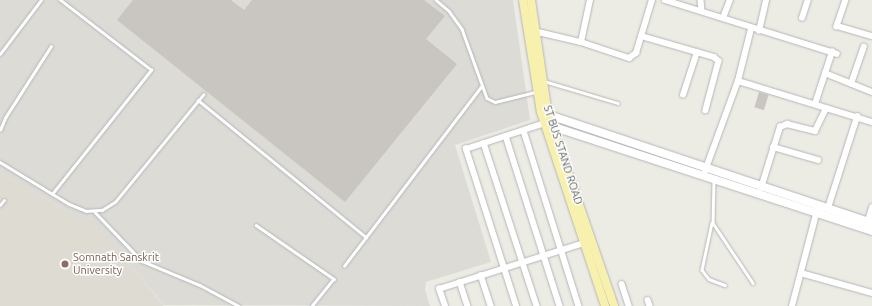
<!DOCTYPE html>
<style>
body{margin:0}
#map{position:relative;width:872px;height:306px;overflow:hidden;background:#edece4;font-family:Ubuntu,sans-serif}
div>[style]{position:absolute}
.industrial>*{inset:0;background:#dcdbd6}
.education>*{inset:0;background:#dddbd2}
.building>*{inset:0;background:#c9c6c1;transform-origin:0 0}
.roads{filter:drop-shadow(0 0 1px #b4b6ba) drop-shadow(0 0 1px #b4b6ba)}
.lane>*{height:2.5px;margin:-1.25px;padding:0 1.25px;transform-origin:1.25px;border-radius:1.25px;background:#fff}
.street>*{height:5.5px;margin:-2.75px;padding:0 2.75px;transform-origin:2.75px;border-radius:2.75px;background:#fff}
.secondary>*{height:8px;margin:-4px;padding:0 4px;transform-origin:4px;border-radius:4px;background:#fff}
.primary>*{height:8px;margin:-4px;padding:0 4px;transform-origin:4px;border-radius:4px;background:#f8f1ae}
.dots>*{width:11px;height:11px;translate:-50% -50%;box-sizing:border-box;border:2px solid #fff;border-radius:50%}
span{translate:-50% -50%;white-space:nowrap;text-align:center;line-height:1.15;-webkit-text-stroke:3px #fff;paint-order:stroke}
.street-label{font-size:11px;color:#5c5f63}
.education-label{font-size:11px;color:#785e54}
.left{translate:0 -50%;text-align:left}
</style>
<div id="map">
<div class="industrial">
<i style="clip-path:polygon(0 0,513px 0,530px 120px,455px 145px,491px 262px,426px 282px,425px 290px,430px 306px,164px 305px,94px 223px,86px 222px,0 173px)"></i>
</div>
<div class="education">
<i style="clip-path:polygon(0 173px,86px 222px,94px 222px,164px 306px,0 306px)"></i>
</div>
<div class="building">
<i style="clip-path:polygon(133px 0,231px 0,244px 10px,252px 0,424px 0,445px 16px,426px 39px,457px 64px,345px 202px,117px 20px)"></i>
<i style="left:759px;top:92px;width:10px;height:16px;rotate:17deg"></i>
</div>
<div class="roads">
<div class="lane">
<i style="left:436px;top:0;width:17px;rotate:40deg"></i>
<i style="left:449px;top:11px;width:22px;rotate:54deg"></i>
<i style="left:462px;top:29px;width:73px;rotate:70.1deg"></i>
<i style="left:487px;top:98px;width:9px;rotate:27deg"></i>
<i style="left:495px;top:102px;width:41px;rotate:-14deg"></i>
<i style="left:0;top:54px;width:68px;rotate:-52.8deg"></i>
<i style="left:544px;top:81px;width:77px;rotate:16.6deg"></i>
<i style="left:198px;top:100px;width:217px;rotate:39.2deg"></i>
<i style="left:0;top:130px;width:13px;rotate:-67deg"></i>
<i style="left:5px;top:118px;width:85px;rotate:-57.4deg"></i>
<i style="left:0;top:162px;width:81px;rotate:31.3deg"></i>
<i style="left:69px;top:204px;width:18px;rotate:22deg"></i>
<i style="left:86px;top:211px;width:16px;rotate:-4deg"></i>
<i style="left:102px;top:210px;width:15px;rotate:-32deg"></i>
<i style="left:115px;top:202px;width:139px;rotate:-50.6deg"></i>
<i style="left:714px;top:180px;width:43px;rotate:91.3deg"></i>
<i style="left:713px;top:223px;width:72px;rotate:56.3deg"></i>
<i style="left:52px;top:194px;width:159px;rotate:-51.4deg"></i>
<i style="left:151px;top:70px;width:115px;rotate:-142.4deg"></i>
<i style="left:0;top:205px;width:6px;rotate:-51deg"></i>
<i style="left:95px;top:212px;width:68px;rotate:46.2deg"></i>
<i style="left:142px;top:261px;width:63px;rotate:22.5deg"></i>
<i style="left:200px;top:285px;width:44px;rotate:28.3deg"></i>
<i style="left:712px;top:223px;width:48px;rotate:102deg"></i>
<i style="left:702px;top:270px;width:11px;rotate:52deg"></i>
<i style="left:709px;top:279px;width:17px;rotate:21deg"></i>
<i style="left:256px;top:225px;width:95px;rotate:34.7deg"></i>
<i style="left:334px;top:279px;width:35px;rotate:129deg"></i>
<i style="left:344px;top:266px;width:225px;rotate:-52.6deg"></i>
</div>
<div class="street">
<i style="left:665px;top:0;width:180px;rotate:17.4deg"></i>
<i style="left:701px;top:0;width:11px;rotate:85deg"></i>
<i style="left:846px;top:0;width:28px;rotate:109deg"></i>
<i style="left:837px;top:26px;width:36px;rotate:16deg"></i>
<i style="left:723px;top:18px;width:19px;rotate:-69deg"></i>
<i style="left:802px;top:18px;width:19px;rotate:-72deg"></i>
<i style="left:534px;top:31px;width:48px;rotate:13.2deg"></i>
<i style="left:581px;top:42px;width:51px;rotate:18.4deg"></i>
<i style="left:629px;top:58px;width:9px;rotate:-36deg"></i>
<i style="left:636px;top:53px;width:55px;rotate:-73.2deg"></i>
<i style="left:759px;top:31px;width:32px;rotate:-77deg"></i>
<i style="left:641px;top:36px;width:76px;rotate:16deg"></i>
<i style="left:714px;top:57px;width:6px;rotate:39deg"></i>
<i style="left:719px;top:61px;width:51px;rotate:104.9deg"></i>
<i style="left:581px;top:42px;width:43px;rotate:-77.9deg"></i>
<i style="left:825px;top:73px;width:51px;rotate:22deg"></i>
<i style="left:738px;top:81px;width:140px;rotate:17deg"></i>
<i style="left:851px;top:84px;width:39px;rotate:-71deg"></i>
<i style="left:683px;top:95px;width:45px;rotate:-72deg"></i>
<i style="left:815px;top:104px;width:55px;rotate:-71.9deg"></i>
<i style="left:524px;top:131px;width:183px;rotate:72.6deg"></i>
<i style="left:506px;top:136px;width:178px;rotate:72.4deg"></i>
<i style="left:484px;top:143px;width:171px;rotate:72deg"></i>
<i style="left:773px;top:147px;width:47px;rotate:16.1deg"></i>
<i style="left:705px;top:171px;width:96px;rotate:-69.9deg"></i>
<i style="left:738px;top:81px;width:54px;rotate:-76deg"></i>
<i style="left:761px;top:188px;width:64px;rotate:-72.7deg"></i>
<i style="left:780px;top:127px;width:8px;rotate:-23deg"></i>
<i style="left:787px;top:124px;width:29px;rotate:14deg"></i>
<i style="left:815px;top:131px;width:25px;rotate:-64deg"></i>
<i style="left:828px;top:208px;width:96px;rotate:-72.3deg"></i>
<i style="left:868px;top:221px;width:14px;rotate:-73deg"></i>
<i style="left:801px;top:273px;width:74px;rotate:15.7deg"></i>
<i style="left:481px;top:275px;width:33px;rotate:72deg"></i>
<i style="left:460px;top:282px;width:25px;rotate:72deg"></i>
<i style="left:622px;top:284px;width:23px;rotate:72deg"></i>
<i style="left:648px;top:300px;width:6px;rotate:72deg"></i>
<i style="left:445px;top:306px;width:18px;rotate:-109deg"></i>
<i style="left:439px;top:289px;width:152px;rotate:-17.6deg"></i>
<i style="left:516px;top:306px;width:165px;rotate:-107.7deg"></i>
<i style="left:466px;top:149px;width:83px;rotate:-18.2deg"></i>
<i style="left:792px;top:306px;width:98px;rotate:-75.3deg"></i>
</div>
<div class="secondary">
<i style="left:543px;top:113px;width:347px;rotate:18.5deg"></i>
<i style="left:548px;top:125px;width:341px;rotate:18.1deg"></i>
</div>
<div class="primary">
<i style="left:523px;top:0;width:113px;rotate:80.9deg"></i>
<i style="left:541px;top:112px;width:204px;rotate:71.7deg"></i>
<i style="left:531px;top:0;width:116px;rotate:81.6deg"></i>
<i style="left:548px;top:115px;width:202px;rotate:70.9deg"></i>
</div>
</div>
<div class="dots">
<i style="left:65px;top:264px;background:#8d6e63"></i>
</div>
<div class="street-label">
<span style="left:563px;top:155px;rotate:72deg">ST BUS STAND ROAD</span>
</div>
<div class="education-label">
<span class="left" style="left:73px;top:264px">Somnath Sanskrit<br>University</span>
</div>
</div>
